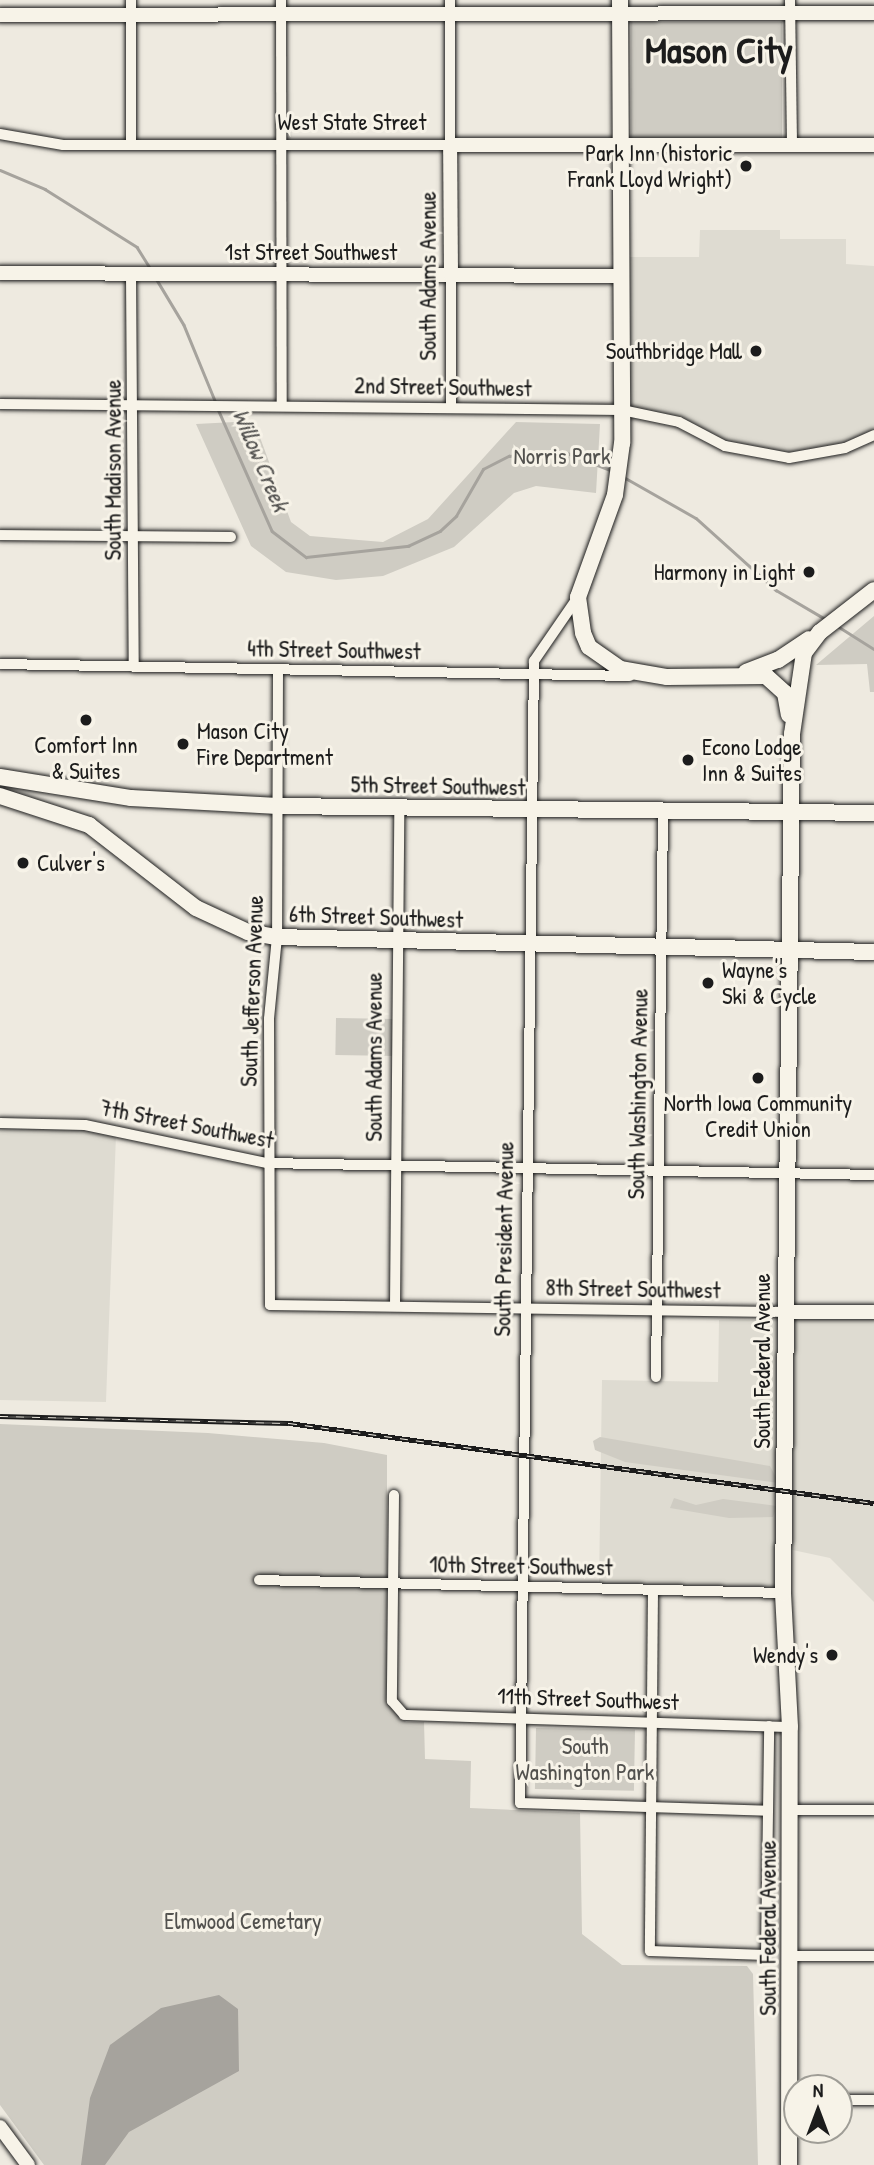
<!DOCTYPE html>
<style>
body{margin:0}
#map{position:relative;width:874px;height:2165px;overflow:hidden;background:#eeeae0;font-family:"Patrick Hand",sans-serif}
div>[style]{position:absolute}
.built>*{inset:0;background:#dedbd1}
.green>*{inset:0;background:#cfccc3;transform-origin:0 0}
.water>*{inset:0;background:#a6a39d}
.stream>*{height:2.5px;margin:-1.25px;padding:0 1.25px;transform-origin:1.25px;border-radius:1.25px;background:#a6a39d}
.roads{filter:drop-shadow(0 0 2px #1c1c1c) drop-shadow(0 0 2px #1c1c1c)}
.street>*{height:10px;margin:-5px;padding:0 5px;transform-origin:5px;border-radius:5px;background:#f7f3e8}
.secondary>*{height:14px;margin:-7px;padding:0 7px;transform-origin:7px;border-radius:7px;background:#f7f3e8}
.primary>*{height:16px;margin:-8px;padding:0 8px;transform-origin:8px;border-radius:8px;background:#f7f3e8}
.rail>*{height:5px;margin-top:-2.5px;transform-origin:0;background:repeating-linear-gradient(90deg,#f7f3e8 0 8px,#1c1c1c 0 16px);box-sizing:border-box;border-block:2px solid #1c1c1c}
.dots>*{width:19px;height:19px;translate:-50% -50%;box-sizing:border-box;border:4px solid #f7f3e8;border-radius:50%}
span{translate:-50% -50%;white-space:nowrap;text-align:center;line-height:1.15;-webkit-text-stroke:6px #f7f3e8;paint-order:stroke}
.street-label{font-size:23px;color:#1c1c1c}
.poi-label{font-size:23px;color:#1c1c1c}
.right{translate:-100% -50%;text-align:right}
.left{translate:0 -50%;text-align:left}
.park-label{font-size:23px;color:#52514e}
.water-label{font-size:24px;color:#535250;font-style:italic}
.town-label{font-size:37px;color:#1c1c1c;font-weight:700}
.north{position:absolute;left:783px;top:2074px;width:70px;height:70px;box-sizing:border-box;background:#f7f3e8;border:2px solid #9f9d96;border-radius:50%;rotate:0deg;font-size:19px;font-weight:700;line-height:28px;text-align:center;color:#1c1c1c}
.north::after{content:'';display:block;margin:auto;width:24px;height:32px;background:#1c1c1c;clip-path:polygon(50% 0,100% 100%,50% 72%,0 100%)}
</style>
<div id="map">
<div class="built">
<i style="clip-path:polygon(700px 230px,780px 230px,780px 239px,846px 239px,846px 264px,874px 266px,874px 435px,818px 453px,758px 455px,679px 421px,631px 410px,630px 257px,699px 257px)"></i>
<i style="clip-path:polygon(0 1129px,76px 1129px,116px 1135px,106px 1402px,0 1400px)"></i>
<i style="clip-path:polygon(789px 1318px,874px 1318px,874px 1602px,830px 1558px,788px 1549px)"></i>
<i style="clip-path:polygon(719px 1320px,780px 1320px,779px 1589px,599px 1586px,602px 1380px,718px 1382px)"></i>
</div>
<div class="green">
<i style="left:631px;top:22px;width:151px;height:116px"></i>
<i style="clip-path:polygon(254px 421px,291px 522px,310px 536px,383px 542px,428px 519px,516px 422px,600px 424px,596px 493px,536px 486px,514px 493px,454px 547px,383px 576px,336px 580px,286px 572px,251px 546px,196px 424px)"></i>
<i style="clip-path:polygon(874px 616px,874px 692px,870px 692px,867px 664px,816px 665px)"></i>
<i style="left:336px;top:1018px;width:61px;height:37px;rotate:1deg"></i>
<i style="clip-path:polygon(0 1424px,208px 1433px,324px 1443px,387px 1455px,387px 1703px,406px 1722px,424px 1722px,425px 1759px,471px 1761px,470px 1808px,580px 1813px,582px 1934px,622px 1965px,747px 1966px,753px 1974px,758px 2165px,44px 2165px,0 2105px)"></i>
<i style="clip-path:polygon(600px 1437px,770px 1466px,779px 1483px,625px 1462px,595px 1450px,593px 1441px)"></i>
<i style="clip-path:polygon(674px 1498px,696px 1505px,723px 1499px,777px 1506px,773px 1517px,729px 1518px,670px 1508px)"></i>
<i style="left:536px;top:1728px;width:99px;height:61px;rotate:1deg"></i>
</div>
<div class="water">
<i style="clip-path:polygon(219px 1995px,238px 2009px,239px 2071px,129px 2132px,105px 2165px,81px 2165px,90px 2098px,110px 2045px,161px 2008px)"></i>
</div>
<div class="stream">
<i style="left:0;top:170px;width:49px;rotate:22.9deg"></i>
<i style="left:45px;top:189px;width:109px;rotate:32.2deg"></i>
<i style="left:137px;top:247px;width:25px;rotate:58deg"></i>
<i style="left:157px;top:280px;width:52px;rotate:59deg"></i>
<i style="left:184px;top:325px;width:84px;rotate:67.7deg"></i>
<i style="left:218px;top:409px;width:133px;rotate:66.1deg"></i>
<i style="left:272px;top:531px;width:43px;rotate:37.4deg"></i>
<i style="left:306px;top:557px;width:103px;rotate:-6.2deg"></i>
<i style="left:408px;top:546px;width:35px;rotate:-25deg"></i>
<i style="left:440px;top:531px;width:22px;rotate:-43deg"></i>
<i style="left:456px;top:516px;width:54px;rotate:-60.1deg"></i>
<i style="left:483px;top:469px;width:29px;rotate:-27deg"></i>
<i style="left:509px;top:456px;width:53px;rotate:-5.4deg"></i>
<i style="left:562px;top:451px;width:55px;rotate:21.4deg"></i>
<i style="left:622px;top:476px;width:85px;rotate:29.6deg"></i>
<i style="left:696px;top:518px;width:108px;rotate:42deg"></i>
<i style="left:776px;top:590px;width:59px;rotate:30.5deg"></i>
<i style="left:836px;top:625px;width:45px;rotate:32.3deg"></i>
</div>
<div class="roads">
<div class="street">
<i style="left:131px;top:0;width:144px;rotate:90deg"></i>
<i style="left:281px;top:0;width:406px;rotate:89.9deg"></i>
<i style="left:790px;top:0;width:145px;rotate:89.2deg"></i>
<i style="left:0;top:134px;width:64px;rotate:9.9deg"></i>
<i style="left:63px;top:145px;width:387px"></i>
<i style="left:450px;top:145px;width:145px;rotate:-90deg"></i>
<i style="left:131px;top:274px;width:393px;rotate:89.6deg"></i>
<i style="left:0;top:404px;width:622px;rotate:0.55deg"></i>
<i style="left:622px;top:410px;width:58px;rotate:11.9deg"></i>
<i style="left:679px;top:422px;width:52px;rotate:27.6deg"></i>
<i style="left:725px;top:446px;width:65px;rotate:10.6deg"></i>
<i style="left:789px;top:458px;width:57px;rotate:-10.1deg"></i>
<i style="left:845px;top:448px;width:32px;rotate:-24deg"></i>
<i style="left:451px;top:408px;width:133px;rotate:-90deg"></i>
<i style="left:0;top:535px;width:231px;rotate:0.5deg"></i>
<i style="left:578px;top:597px;width:78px;rotate:124.5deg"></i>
<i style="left:534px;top:661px;width:1142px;rotate:90.7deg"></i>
<i style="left:520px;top:1803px;width:248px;rotate:1.8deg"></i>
<i style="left:0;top:664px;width:630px;rotate:1.09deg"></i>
<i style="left:278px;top:670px;width:267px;rotate:90.2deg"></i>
<i style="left:277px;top:937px;width:82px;rotate:95.6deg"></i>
<i style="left:269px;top:1019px;width:286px;rotate:89.8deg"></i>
<i style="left:270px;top:1305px;width:515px;rotate:0.78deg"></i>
<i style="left:0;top:1123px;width:85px;rotate:1.3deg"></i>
<i style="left:85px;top:1125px;width:186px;rotate:11.8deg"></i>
<i style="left:267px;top:1163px;width:607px;rotate:1.13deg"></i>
<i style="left:395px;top:1306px;width:498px;rotate:-89.5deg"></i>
<i style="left:656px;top:1377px;width:565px;rotate:-89.29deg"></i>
<i style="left:394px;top:1495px;width:206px;rotate:90.6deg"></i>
<i style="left:392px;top:1701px;width:18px;rotate:49deg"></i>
<i style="left:404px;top:1715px;width:386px;rotate:1.8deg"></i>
<i style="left:259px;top:1580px;width:524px;rotate:1.42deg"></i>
<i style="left:653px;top:1590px;width:361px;rotate:90.5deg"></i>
<i style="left:650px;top:1951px;width:116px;rotate:2deg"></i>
<i style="left:766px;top:1955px;width:229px;rotate:-89.2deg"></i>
<i style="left:791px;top:1810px;width:83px"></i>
<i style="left:791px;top:1956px;width:83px"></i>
<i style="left:839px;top:2100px;width:35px"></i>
</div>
<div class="secondary">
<i style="left:0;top:15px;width:874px;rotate:-0.13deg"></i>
<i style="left:0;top:273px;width:622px;rotate:0.28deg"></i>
<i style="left:451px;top:275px;width:130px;rotate:-90.4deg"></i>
<i style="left:450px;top:145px;width:424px"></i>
<i style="left:785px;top:1312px;width:89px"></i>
<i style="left:0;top:2127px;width:47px;rotate:53.6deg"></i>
</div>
<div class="primary">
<i style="left:620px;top:0;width:443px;rotate:89.7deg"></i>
<i style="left:622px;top:443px;width:52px;rotate:97.7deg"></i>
<i style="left:615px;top:495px;width:109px;rotate:109.9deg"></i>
<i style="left:578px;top:597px;width:36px;rotate:82deg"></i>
<i style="left:583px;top:633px;width:15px;rotate:67deg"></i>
<i style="left:589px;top:647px;width:38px;rotate:35deg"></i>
<i style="left:620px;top:669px;width:48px;rotate:9.7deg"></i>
<i style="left:667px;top:677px;width:99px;rotate:-0.6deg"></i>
<i style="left:766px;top:676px;width:25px;rotate:42deg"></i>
<i style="left:785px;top:693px;width:22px;rotate:80deg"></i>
<i style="left:746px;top:672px;width:34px;rotate:-21deg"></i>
<i style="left:778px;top:660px;width:37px;rotate:-34deg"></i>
<i style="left:0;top:777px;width:133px;rotate:9.1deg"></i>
<i style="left:131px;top:798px;width:147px;rotate:3.1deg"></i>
<i style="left:278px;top:806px;width:596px;rotate:0.67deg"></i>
<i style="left:0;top:796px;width:94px;rotate:18deg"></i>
<i style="left:89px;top:825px;width:135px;rotate:37.8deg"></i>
<i style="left:196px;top:908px;width:57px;rotate:24.8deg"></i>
<i style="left:248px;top:932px;width:29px;rotate:10deg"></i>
<i style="left:277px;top:937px;width:597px;rotate:1.44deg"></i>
<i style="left:789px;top:2165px;width:438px;rotate:-89.9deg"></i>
<i style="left:790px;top:1727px;width:134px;rotate:-93deg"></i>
<i style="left:783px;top:1593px;width:859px;rotate:-89.4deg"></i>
<i style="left:792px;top:734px;width:82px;rotate:-81.6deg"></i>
<i style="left:804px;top:653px;width:26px;rotate:-53deg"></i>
<i style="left:820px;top:632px;width:68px;rotate:-37.9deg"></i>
</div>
</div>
<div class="rail">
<i style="left:0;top:1416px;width:289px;rotate:1.4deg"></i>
<i style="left:289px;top:1423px;width:590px;rotate:7.79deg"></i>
</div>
<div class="dots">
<i style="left:746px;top:166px;background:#1c1c1c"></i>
<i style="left:756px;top:351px;background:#1c1c1c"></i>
<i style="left:809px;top:572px;background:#1c1c1c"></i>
<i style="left:86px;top:720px;background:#1c1c1c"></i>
<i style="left:183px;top:744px;background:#1c1c1c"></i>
<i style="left:688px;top:760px;background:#1c1c1c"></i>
<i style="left:23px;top:863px;background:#1c1c1c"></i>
<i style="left:708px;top:983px;background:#1c1c1c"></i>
<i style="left:758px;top:1078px;background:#1c1c1c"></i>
<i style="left:832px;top:1655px;background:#1c1c1c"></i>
</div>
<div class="street-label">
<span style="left:352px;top:122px">West State Street</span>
<span style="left:311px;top:252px">1st Street Southwest</span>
<span style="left:428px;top:276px;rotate:-90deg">South Adams Avenue</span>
<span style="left:443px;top:387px;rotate:1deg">2nd Street Southwest</span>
<span style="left:113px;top:470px;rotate:-90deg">South Madison Avenue</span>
<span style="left:334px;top:650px;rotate:1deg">4th Street Southwest</span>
<span style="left:438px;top:786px;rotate:1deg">5th Street Southwest</span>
<span style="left:376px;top:917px;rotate:2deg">6th Street Southwest</span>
<span style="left:252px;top:991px;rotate:-88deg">South Jefferson Avenue</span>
<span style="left:374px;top:1057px;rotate:-90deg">South Adams Avenue</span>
<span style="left:638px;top:1094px;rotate:-89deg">South Washington Avenue</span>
<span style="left:187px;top:1124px;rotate:11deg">7th Street Southwest</span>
<span style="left:504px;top:1239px;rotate:-89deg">South President Avenue</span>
<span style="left:633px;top:1289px;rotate:1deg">8th Street Southwest</span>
<span style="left:762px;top:1361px;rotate:-90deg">South Federal Avenue</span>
<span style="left:521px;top:1566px;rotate:1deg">10th Street Southwest</span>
<span style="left:588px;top:1699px;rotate:2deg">11th Street Southwest</span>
<span style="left:768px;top:1928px;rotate:-90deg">South Federal Avenue</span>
</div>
<div class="poi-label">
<span class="right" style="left:732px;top:166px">Park Inn (historic<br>Frank Lloyd Wright)</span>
<span class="right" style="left:742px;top:351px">Southbridge Mall</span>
<span class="right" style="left:795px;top:572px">Harmony in Light</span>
<span class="left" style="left:197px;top:744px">Mason City<br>Fire Department</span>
<span style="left:86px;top:758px">Comfort Inn<br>&amp; Suites</span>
<span class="left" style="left:702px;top:760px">Econo Lodge<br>Inn &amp; Suites</span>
<span class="left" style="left:37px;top:863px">Culver's</span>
<span class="left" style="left:722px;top:983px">Wayne's<br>Ski &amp; Cycle</span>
<span style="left:758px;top:1116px">North Iowa Community<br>Credit Union</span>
<span class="right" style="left:818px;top:1655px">Wendy's</span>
</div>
<div class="park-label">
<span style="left:562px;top:456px">Norris Park</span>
<span style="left:585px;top:1759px">South<br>Washington Park</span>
<span style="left:243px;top:1921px">Elmwood Cemetary</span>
</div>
<div class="water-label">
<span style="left:261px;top:460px;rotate:67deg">Willow Creek</span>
</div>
<div class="town-label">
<span style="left:719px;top:50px">Mason City</span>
</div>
<div class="north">N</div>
</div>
